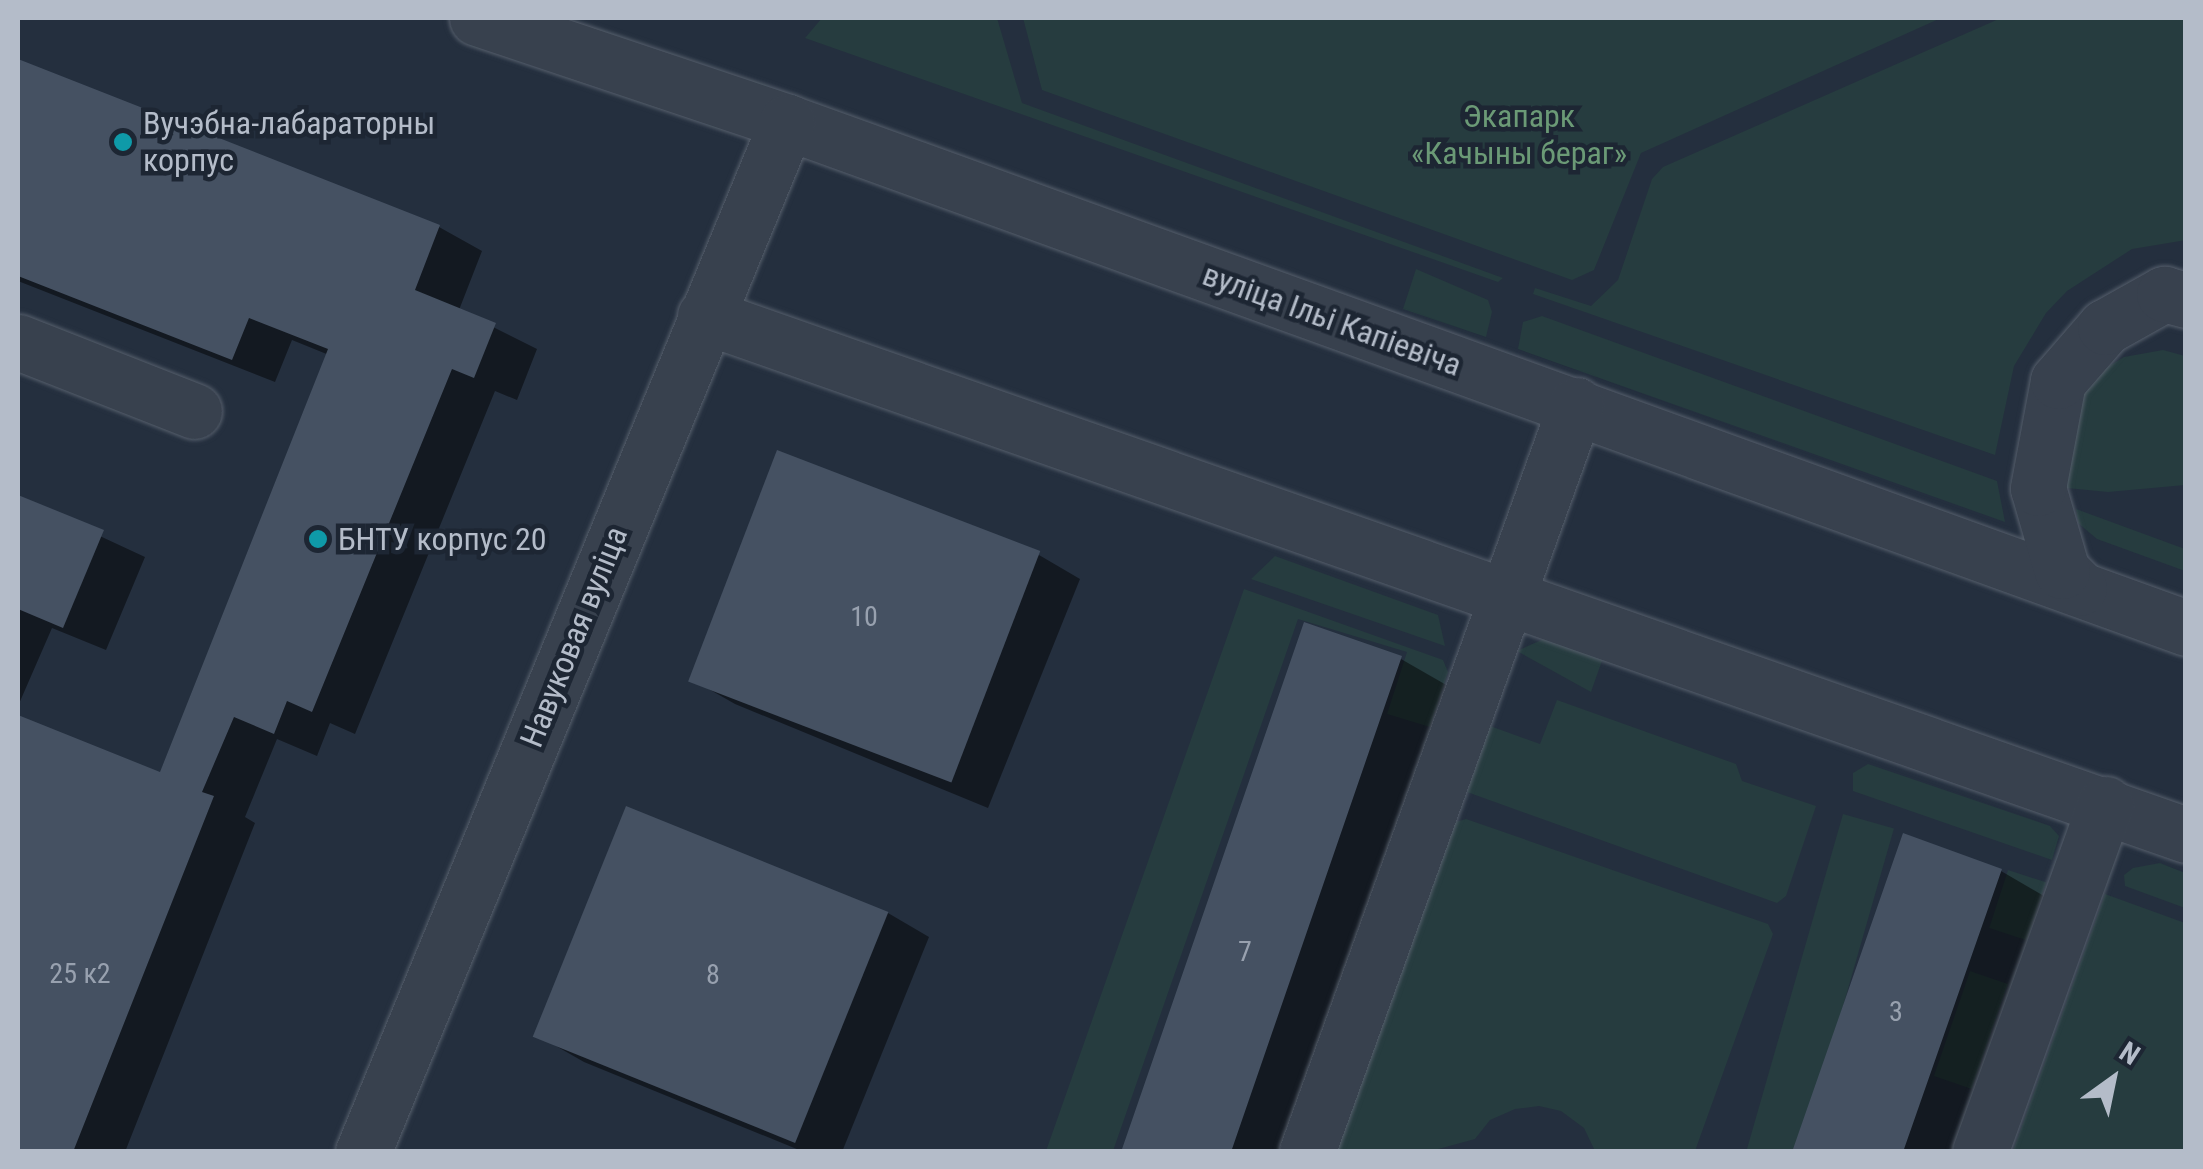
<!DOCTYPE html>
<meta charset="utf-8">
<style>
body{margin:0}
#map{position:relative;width:2203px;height:1169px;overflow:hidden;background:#242f3e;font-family:"Roboto Condensed",sans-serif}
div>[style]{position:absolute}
.green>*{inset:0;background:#263c3f;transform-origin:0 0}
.shadow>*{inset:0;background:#0007}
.building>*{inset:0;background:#455162;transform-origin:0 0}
.roads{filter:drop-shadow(0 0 2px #565f6c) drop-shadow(0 0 2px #565f6c)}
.minor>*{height:55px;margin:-27.5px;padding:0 27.5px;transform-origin:27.5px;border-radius:27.5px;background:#38414e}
.dots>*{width:28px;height:28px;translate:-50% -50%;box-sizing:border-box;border:5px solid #1d2633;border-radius:50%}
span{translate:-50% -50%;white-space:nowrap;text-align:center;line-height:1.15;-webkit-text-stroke:9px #1d2633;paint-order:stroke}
.number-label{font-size:28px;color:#98a1af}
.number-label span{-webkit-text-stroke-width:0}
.park-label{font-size:32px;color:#6b9a76}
.poi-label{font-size:32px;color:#b4bcc9}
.left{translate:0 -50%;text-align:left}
.street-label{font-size:32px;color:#b4bcc9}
.frame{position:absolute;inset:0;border:20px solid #b4bcc9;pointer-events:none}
.north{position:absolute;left:2063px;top:1029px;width:100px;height:100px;-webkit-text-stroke:8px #1d2633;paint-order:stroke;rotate:33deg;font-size:28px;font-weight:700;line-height:40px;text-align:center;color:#b4bcc9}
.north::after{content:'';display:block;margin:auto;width:35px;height:45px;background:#b4bcc9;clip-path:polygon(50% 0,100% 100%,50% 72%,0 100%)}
</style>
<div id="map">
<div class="green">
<i style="clip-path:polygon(822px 18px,997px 18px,1022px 103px,1503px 278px,1498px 282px,805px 38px)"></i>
<i style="clip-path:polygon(1023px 18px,1941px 18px,1641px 153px,1594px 270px,1572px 280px,1042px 90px)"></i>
<i style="clip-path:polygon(2001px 18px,2185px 18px,2186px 240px,2132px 249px,2067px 291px,2046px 313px,2014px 366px,1995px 455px,1533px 294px,1535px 288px,1591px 306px,1618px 280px,1652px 179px,1663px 167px)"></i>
<i style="clip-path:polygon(1416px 269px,1488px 300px,1492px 312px,1486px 337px,1403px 309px)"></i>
<i style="clip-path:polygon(1542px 316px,1997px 481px,2005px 522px,1518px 349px,1523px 322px)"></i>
<i style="clip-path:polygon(2163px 350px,2185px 356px,2185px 485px,2108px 492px,2067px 488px,2065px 458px,2082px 396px,2098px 373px,2124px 357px)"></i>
<i style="clip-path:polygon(2076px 509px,2185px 549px,2185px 571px,2097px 539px,2078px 523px)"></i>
<i style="clip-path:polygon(1275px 556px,1438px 615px,1445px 646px,1251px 579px)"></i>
<i style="clip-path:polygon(1244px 589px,1443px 660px,1448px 672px,1430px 727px,1387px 714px,1407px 652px,1298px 619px,1113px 1151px,1046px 1151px)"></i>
<i style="clip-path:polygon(1546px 638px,1604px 655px,1591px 692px,1517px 651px)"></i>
<i style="clip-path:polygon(1557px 700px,1736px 764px,1742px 781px,1816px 806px,1786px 896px,1777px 903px,1467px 792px,1490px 726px,1540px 744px)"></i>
<i style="clip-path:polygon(1868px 764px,2050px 826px,2059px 836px,2052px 860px,1853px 791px,1853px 773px)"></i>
<i style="left:1843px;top:814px;width:53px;height:358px;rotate:16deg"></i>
<i style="clip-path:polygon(1466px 819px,1768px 924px,1773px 934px,1695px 1151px,1595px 1151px,1584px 1128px,1561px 1111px,1539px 1106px,1515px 1109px,1490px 1120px,1475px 1139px,1431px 1151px,1337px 1151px,1452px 823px)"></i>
<i style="clip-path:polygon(2160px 863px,2185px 873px,2185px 908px,2125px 886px,2124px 875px,2133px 868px)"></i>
<i style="left:2008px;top:870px;width:40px;height:61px;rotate:18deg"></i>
<i style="clip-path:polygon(2105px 894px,2185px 923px,2185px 1151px,2013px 1151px)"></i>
<i style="left:1970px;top:971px;width:40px;height:111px;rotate:19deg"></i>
</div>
<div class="shadow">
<i style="clip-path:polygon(18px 61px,439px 227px,482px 251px,459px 310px,537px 349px,517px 400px,495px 391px,355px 734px,330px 723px,317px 756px,277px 739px,245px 817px,255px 823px,125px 1152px,18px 1152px,18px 718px,162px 776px,329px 355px,292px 340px,275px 382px,18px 281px)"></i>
<i style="clip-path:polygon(18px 498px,145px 557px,106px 650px,52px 628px,18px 706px)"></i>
<i style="clip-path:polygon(1039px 555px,1080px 579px,988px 808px,735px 704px,693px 680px)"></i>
<i style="clip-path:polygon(1305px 625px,1401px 659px,1462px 694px,1304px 1152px,1123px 1152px)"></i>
<i style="clip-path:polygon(2001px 871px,2061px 906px,1976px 1152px,1795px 1152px)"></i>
<i style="clip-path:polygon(888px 913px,929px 937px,842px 1152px,804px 1152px,584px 1062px,542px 1038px)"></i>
</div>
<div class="building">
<i style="clip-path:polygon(18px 59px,440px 225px,415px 290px,496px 323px,474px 378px,452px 369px,312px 712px,287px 701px,274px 734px,234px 717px,202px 792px,214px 796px,73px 1152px,18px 1152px,18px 715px,160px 772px,328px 349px,249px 318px,232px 360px,18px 276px)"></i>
<i style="left:777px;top:450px;width:282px;height:248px;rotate:21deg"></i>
<i style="clip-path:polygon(18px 495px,104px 530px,63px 628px,18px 609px)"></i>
<i style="clip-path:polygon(1304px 622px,1402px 656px,1382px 714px,1231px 1152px,1121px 1152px)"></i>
<i style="left:626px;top:806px;width:283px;height:249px;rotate:22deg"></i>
<i style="clip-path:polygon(1903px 833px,2002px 869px,1975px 946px,1903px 1152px,1792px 1152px)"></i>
</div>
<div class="roads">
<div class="minor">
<i style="left:477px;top:18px;width:327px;rotate:18.5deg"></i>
<i style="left:787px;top:122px;width:1488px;rotate:19.88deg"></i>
<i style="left:705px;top:316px;width:1569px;rotate:19.31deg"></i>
<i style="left:18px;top:342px;width:189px;rotate:21.4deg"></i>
<i style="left:2079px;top:588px;width:24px;rotate:-135deg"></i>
<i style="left:2062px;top:571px;width:86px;rotate:-106.1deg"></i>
<i style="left:2038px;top:488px;width:109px;rotate:-79.4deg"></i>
<i style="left:2058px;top:381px;width:72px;rotate:-49deg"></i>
<i style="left:2105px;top:327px;width:68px;rotate:-29.2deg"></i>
<i style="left:2164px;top:294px;width:23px;rotate:15deg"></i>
<i style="left:363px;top:1152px;width:1114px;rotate:-67.63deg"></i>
<i style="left:1307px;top:1152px;width:794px;rotate:-70.2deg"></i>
<i style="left:1980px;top:1152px;width:370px;rotate:-70.2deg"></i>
</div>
</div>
<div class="dots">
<i style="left:123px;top:142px;background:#0f9aa8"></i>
<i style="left:318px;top:539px;background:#0f9aa8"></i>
</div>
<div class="number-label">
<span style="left:864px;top:617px">10</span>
<span style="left:1245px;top:952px">7</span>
<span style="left:80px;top:974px">25 к2</span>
<span style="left:713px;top:975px">8</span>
<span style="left:1896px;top:1012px">3</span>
</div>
<div class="park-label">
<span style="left:1519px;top:135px">Экапарк<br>«Качыны бераг»</span>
</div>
<div class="poi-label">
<span class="left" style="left:143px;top:142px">Вучэбна-лабараторны<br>корпус</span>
<span class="left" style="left:338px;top:539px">БНТУ корпус 20</span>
</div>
<div class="street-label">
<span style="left:1332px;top:320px;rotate:20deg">вуліца Ільі Капіевіча</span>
<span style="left:574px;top:637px;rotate:-68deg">Навуковая вуліца</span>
</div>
<div class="frame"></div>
<div class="north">N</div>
</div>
